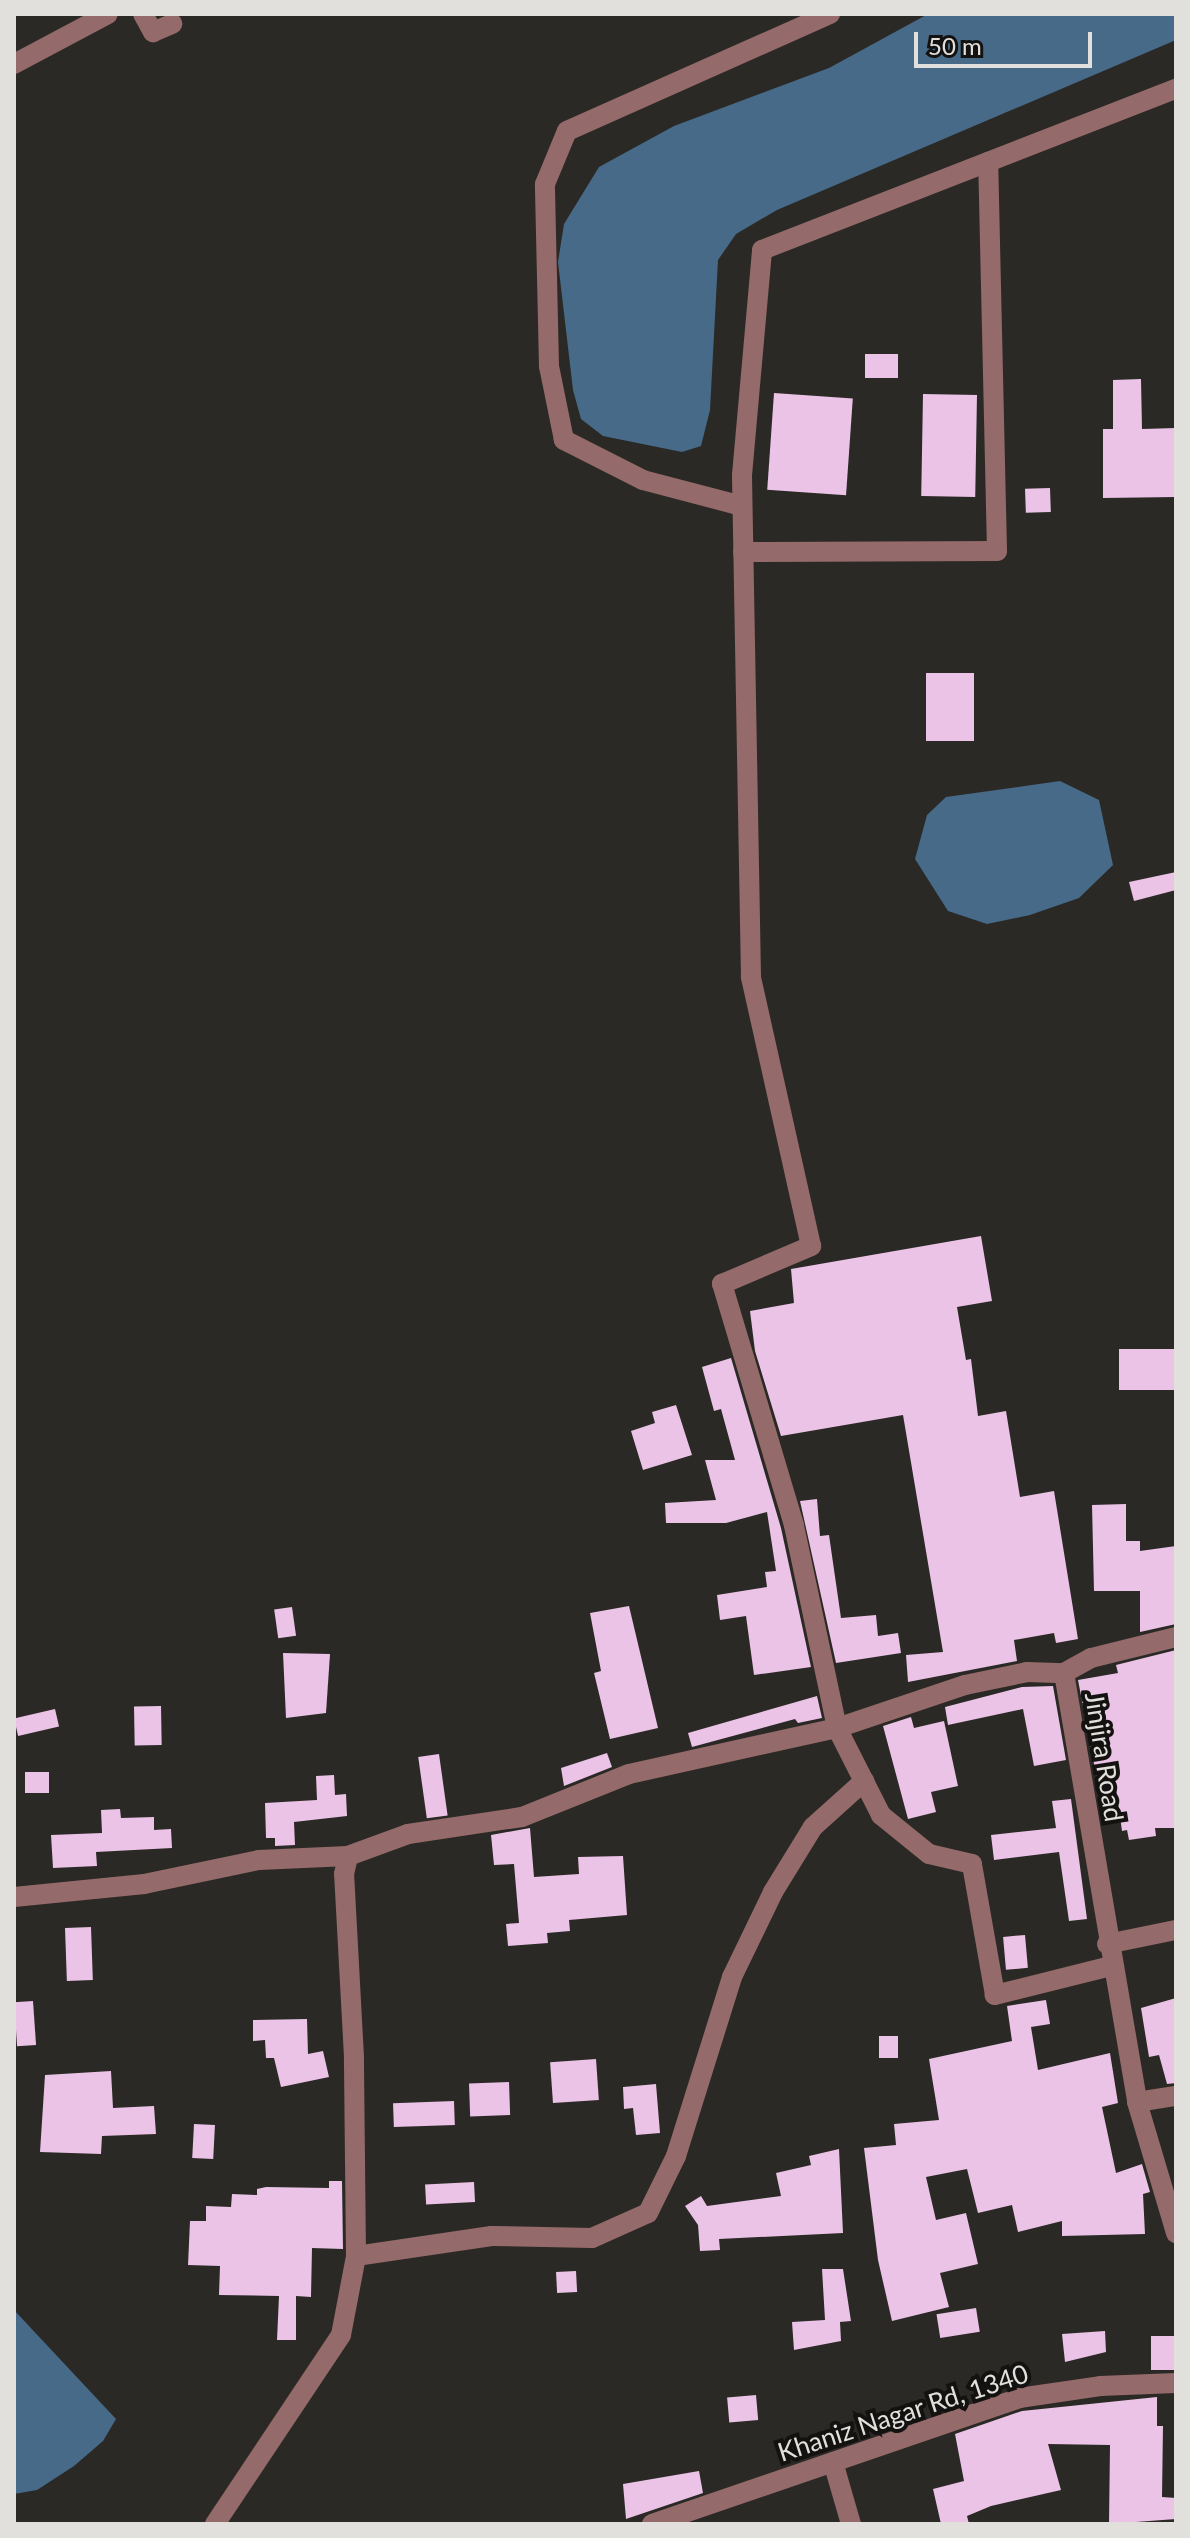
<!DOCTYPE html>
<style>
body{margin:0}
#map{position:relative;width:1190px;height:2538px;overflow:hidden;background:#2b2925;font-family:Lato,sans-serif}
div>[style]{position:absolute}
.water>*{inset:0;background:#466a88}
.building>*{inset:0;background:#eac3e6;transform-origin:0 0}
.minor>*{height:20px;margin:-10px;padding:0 10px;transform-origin:10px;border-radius:10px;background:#956a6a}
span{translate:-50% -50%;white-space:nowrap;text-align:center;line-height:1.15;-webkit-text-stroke:8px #131210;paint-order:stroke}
.street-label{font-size:26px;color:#e1e0dd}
.frame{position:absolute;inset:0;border:16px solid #e1e0dd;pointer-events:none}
.scale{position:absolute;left:914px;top:32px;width:178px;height:36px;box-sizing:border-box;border:4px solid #e1e0dd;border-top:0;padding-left:10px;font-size:24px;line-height:28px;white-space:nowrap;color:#e1e0dd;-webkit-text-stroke:6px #131210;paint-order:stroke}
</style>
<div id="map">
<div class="water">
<i style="clip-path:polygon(928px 14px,1176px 14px,1176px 40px,777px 210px,736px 234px,718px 260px,710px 410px,701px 446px,682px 452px,603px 436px,581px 419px,573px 390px,558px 262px,564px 224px,599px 167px,674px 126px,829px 68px)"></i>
<i style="clip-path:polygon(1060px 781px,1099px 800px,1113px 865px,1079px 898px,1030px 915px,987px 924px,948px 911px,915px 859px,927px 815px,946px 797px)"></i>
<i style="clip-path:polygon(14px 2310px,116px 2419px,103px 2441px,74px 2466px,37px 2490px,14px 2494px)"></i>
</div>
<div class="building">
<i style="left:865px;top:354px;width:33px;height:24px"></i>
<i style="clip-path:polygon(1141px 379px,1142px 429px,1176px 428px,1176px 497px,1103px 498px,1103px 429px,1113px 429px,1113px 380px)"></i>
<i style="left:774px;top:393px;width:79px;height:97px;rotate:4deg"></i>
<i style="left:923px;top:394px;width:54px;height:102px;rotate:1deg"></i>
<i style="left:1050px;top:488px;width:24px;height:25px;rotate:88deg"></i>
<i style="left:926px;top:673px;width:48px;height:68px"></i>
<i style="clip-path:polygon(1176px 872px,1176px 890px,1134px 901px,1129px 882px)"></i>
<i style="clip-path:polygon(981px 1236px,992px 1301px,957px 1307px,966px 1360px,971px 1359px,978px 1416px,1006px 1411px,1020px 1497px,1054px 1491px,1078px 1639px,1056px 1643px,1054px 1633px,1014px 1640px,1017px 1661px,908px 1682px,906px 1655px,943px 1652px,903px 1415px,781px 1436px,755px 1351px,750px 1311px,794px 1303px,791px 1269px)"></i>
<i style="left:1176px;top:1349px;width:41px;height:57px;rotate:90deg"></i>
<i style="clip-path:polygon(731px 1358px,781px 1528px,811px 1667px,754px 1675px,746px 1616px,720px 1620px,717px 1595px,767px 1587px,765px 1572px,776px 1571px,767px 1512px,726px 1523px,666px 1523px,665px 1503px,716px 1500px,705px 1460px,735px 1460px,721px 1409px,714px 1411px,702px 1367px)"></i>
<i style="clip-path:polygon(676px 1405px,692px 1455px,643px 1470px,631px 1431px,655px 1423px,652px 1412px)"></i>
<i style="clip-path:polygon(817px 1499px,820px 1536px,829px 1535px,841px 1618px,876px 1615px,878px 1636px,898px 1633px,901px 1653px,836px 1663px,800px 1501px)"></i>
<i style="clip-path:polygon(1126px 1504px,1126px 1541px,1140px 1541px,1140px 1551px,1176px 1546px,1176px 1624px,1140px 1632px,1140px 1591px,1094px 1591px,1092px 1505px)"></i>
<i style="clip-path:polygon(629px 1606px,658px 1728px,610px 1739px,594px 1673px,601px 1671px,590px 1613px)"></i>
<i style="left:292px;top:1607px;width:29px;height:18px;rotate:82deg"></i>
<i style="clip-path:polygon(1176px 1650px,1176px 1828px,1155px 1828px,1156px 1836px,1129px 1840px,1127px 1830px,1122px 1831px,1116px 1788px,1099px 1790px,1078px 1680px,1118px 1673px,1116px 1665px)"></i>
<i style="clip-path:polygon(283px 1653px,330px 1654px,326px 1713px,286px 1718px)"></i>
<i style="clip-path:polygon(1053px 1686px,1066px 1760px,1034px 1766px,1023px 1709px,948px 1725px,945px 1707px,1022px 1687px)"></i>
<i style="clip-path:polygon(817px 1696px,822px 1718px,798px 1723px,795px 1719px,692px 1747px,688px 1733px)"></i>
<i style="left:161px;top:1706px;width:39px;height:27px;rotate:89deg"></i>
<i style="left:55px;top:1709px;width:18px;height:42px;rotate:77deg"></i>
<i style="clip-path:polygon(911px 1717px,914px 1728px,944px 1721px,958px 1786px,931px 1792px,936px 1812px,908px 1819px,883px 1726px)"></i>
<i style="clip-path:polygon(607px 1753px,612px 1767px,564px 1786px,561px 1768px)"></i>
<i style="left:439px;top:1754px;width:62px;height:21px;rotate:82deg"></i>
<i style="left:49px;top:1772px;width:21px;height:24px;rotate:90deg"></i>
<i style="clip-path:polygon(334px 1775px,335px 1795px,346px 1794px,347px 1816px,294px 1822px,295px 1845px,275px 1846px,275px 1838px,266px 1838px,265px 1803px,317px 1800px,316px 1776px)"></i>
<i style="clip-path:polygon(1071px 1799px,1087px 1919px,1069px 1921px,1059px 1852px,994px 1860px,991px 1835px,1056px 1828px,1052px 1801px)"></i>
<i style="clip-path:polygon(120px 1809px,121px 1818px,154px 1817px,154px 1830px,171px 1829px,172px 1848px,96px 1852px,97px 1866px,53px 1868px,51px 1835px,102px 1833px,101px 1810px)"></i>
<i style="clip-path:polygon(530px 1828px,534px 1877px,579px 1874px,578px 1857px,623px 1856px,627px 1915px,569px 1920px,570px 1931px,547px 1933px,548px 1943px,508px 1946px,506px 1924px,519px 1923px,514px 1864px,494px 1865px,491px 1835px)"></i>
<i style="left:91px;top:1927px;width:53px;height:26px;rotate:88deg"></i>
<i style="left:1025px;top:1935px;width:33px;height:22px;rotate:85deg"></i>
<i style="clip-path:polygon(1176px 1998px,1176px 2083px,1167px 2084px,1159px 2055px,1149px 2057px,1141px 2008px)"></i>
<i style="clip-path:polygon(1046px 2000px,1050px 2024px,1031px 2027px,1038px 2070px,1110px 2053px,1118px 2103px,1102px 2107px,1116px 2173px,1142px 2164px,1150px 2192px,1143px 2194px,1145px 2234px,1062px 2236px,1062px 2221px,1018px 2232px,1012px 2205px,978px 2213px,967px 2169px,926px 2177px,936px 2220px,966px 2213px,978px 2264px,940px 2273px,949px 2307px,892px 2321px,878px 2260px,864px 2148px,896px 2145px,894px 2124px,939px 2120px,929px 2059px,1012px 2041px,1007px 2006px)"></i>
<i style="left:33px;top:2001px;width:44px;height:19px;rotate:86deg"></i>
<i style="clip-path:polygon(307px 2019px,308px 2054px,323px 2051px,329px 2077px,281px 2087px,274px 2058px,266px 2058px,265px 2040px,253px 2041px,253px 2020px)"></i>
<i style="left:898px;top:2036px;width:22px;height:19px;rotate:90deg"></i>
<i style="left:596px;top:2059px;width:41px;height:46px;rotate:86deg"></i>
<i style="clip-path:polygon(111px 2071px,113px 2108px,154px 2106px,156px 2134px,102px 2136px,101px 2154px,40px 2152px,45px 2075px)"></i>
<i style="left:509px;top:2082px;width:33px;height:40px;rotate:88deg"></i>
<i style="clip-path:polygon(656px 2084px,660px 2133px,636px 2135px,633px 2108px,624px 2109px,623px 2087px)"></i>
<i style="left:454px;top:2101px;width:24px;height:61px;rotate:88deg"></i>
<i style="left:194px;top:2124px;width:21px;height:34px;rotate:3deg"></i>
<i style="clip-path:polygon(839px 2149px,843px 2233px,719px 2239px,720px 2250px,700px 2251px,698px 2225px,685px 2206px,701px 2196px,707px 2206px,781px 2196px,776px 2173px,811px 2165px,809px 2156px)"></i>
<i style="clip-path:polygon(329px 2181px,342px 2181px,343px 2249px,312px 2248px,311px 2297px,296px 2296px,296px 2340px,277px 2340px,279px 2296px,219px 2295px,220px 2266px,188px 2265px,190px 2221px,206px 2221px,206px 2206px,231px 2207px,232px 2194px,257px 2195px,257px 2189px,266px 2187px,329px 2188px)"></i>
<i style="left:474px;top:2182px;width:20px;height:49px;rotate:87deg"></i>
<i style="clip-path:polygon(822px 2269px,843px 2269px,851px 2321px,840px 2322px,841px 2341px,794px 2350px,792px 2322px,825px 2320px)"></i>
<i style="left:576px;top:2271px;width:21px;height:20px;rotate:87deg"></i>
<i style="left:976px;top:2308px;width:24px;height:40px;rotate:81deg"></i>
<i style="clip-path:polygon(1105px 2331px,1106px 2352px,1065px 2362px,1062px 2334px)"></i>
<i style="left:1176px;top:2336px;width:34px;height:25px;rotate:90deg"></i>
<i style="left:756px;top:2395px;width:25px;height:29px;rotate:85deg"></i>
<i style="clip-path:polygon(1157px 2397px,1157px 2426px,1163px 2426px,1162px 2497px,1176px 2498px,1176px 2519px,1109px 2524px,1110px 2445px,1048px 2444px,1061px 2490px,991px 2506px,967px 2516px,969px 2524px,941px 2524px,933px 2489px,964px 2481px,955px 2434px,1022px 2411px)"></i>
<i style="clip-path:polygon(699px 2471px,703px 2493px,626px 2519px,623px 2484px)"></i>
</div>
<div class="minor">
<i style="left:143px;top:14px;width:21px;rotate:61deg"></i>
<i style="left:153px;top:32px;width:21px;rotate:-23deg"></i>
<i style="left:14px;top:64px;width:106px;rotate:-28deg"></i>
<i style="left:742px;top:506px;width:102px;rotate:-165.3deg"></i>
<i style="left:643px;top:480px;width:89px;rotate:-153.1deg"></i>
<i style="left:564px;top:440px;width:76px;rotate:-101.5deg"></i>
<i style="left:549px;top:366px;width:182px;rotate:-91.3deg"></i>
<i style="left:545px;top:184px;width:57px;rotate:-67.5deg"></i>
<i style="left:567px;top:131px;width:288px;rotate:-24deg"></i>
<i style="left:743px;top:552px;width:254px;rotate:-0.2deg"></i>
<i style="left:997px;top:551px;width:389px;rotate:-91.3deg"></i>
<i style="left:1176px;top:1637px;width:88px;rotate:166.1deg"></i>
<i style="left:1091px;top:1658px;width:31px;rotate:151deg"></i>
<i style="left:1064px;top:1673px;width:435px;rotate:80.3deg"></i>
<i style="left:1137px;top:2102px;width:137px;rotate:73.4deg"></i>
<i style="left:14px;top:1897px;width:131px;rotate:-5.7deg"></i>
<i style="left:144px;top:1884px;width:117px;rotate:-11.8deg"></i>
<i style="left:259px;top:1860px;width:89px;rotate:-2.6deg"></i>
<i style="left:1107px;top:1944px;width:70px;rotate:-11.5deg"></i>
<i style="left:1111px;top:1966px;width:120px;rotate:166deg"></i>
<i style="left:995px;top:1995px;width:133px;rotate:-100deg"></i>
<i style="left:972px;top:1864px;width:44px;rotate:-166.9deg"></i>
<i style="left:929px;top:1854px;width:62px;rotate:-140.9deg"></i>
<i style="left:881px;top:1815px;width:97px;rotate:-116.8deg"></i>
<i style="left:837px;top:1728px;width:208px;rotate:-102deg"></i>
<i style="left:794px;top:1525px;width:252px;rotate:-106.6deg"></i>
<i style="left:722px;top:1284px;width:97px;rotate:-23.1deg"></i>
<i style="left:811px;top:1246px;width:276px;rotate:-102.6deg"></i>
<i style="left:751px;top:977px;width:502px;rotate:-91.03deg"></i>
<i style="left:742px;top:475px;width:226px;rotate:-84.9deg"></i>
<i style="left:762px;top:250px;width:444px;rotate:-21.3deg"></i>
<i style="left:1137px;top:2102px;width:39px;rotate:-9deg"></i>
<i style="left:356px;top:2256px;width:137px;rotate:-8.4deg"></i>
<i style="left:492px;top:2236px;width:100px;rotate:1.1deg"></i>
<i style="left:592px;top:2238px;width:61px;rotate:-24.1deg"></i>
<i style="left:648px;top:2213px;width:64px;rotate:-63.8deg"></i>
<i style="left:676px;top:2156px;width:188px;rotate:-72.6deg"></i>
<i style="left:732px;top:1977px;width:94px;rotate:-64.2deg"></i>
<i style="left:773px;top:1892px;width:76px;rotate:-58.4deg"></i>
<i style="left:813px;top:1827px;width:69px;rotate:-42deg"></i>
<i style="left:833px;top:2462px;width:65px;rotate:73.8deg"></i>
<i style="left:215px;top:2524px;width:227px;rotate:-56.3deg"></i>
<i style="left:341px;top:2335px;width:80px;rotate:-79.2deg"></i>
<i style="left:356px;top:2256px;width:199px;rotate:-90.6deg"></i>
<i style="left:354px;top:2057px;width:183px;rotate:-93.1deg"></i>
<i style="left:344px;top:1874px;width:18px;rotate:-77deg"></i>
<i style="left:348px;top:1856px;width:64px;rotate:-20.1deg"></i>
<i style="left:408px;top:1834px;width:115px;rotate:-8.5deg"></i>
<i style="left:522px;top:1817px;width:115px;rotate:-21.9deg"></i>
<i style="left:629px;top:1774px;width:213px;rotate:-12.5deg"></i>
<i style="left:837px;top:1728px;width:135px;rotate:-18.6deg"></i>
<i style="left:965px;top:1685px;width:63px;rotate:-11.8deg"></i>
<i style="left:1027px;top:1672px;width:37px;rotate:2deg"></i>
<i style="left:652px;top:2524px;width:388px;rotate:-18.9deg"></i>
<i style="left:1019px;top:2398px;width:82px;rotate:-8.4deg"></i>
<i style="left:1100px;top:2386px;width:76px;rotate:-2.3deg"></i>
</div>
<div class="street-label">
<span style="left:1104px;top:1757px;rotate:81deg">Jinjira Road</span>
<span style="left:903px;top:2413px;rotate:-18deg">Khaniz Nagar Rd, 1340</span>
</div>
<div class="frame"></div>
<div class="scale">50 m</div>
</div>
